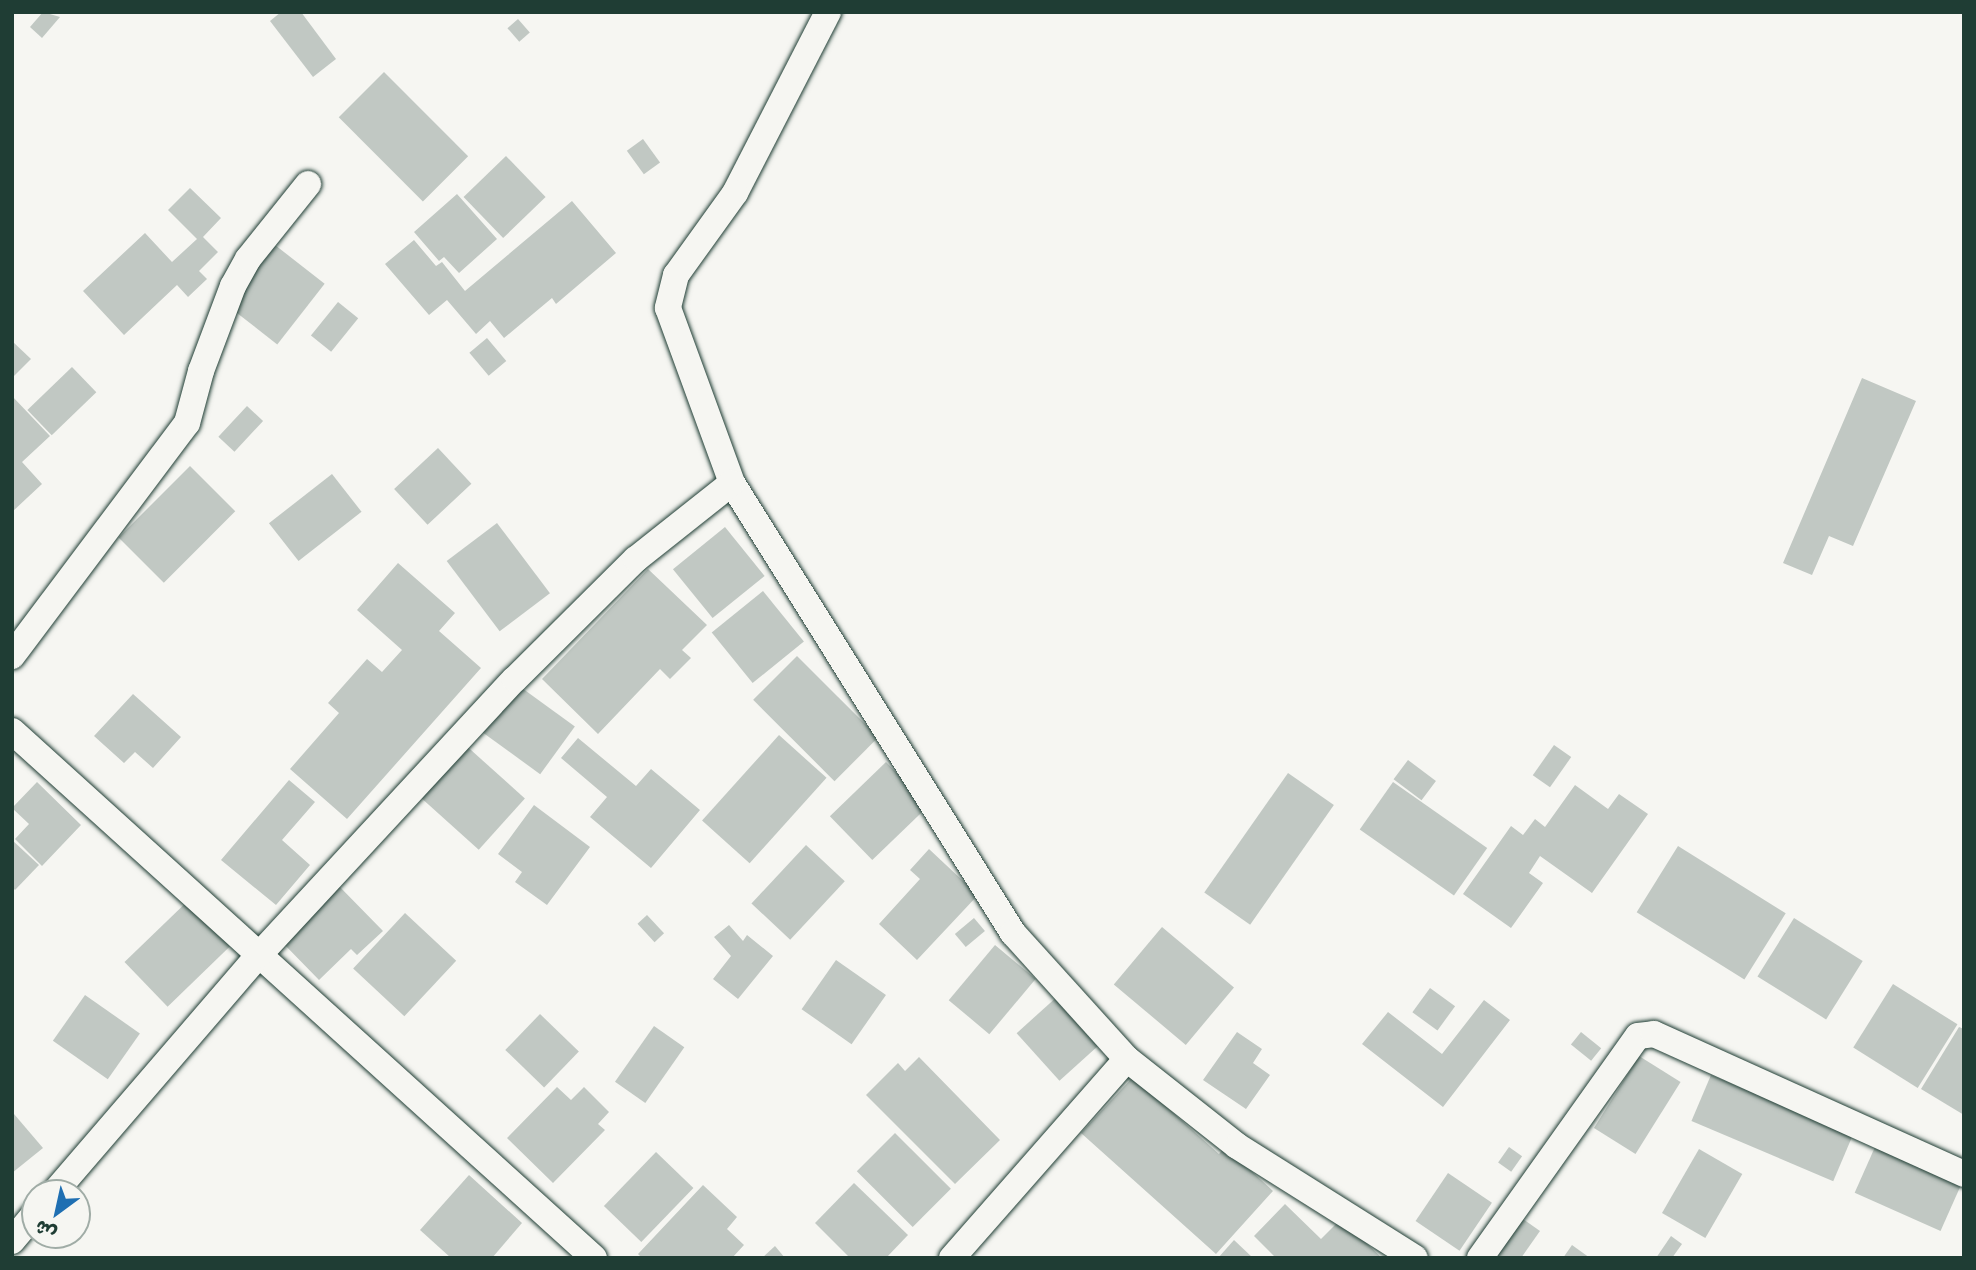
<!DOCTYPE html>
<meta charset="utf-8">
<style>
body{margin:0}
#map{position:relative;width:1976px;height:1270px;overflow:hidden;background:#f6f6f2;font-family:Itim,"Playpen Sans Arabic",sans-serif}
div>[style]{position:absolute}
.building>*{inset:0;background:#c1c8c3;transform-origin:0 0}
.roads{filter:drop-shadow(0 0 2px #1f3d34) drop-shadow(0 0 2px #1f3d34)}
.street>*{height:26px;margin:-13px;padding:0 13px;transform-origin:13px;border-radius:13px;background:#f6f6f2}
span{translate:-50% -50%;white-space:nowrap;text-align:center;line-height:1.15;-webkit-text-stroke:5px #f6f6f2;paint-order:stroke}
.frame{position:absolute;inset:0;border:14px solid #1f3d34;pointer-events:none}
.north{position:absolute;left:21px;top:1179px;width:70px;height:70px;box-sizing:border-box;background:#f6f6f2;border:2px solid #a0aca6;border-radius:50%;rotate:213deg;font-size:19px;font-weight:700;line-height:28px;text-align:center;color:#1f3d34}
.north::after{content:'';display:block;margin:auto;width:24px;height:32px;background:#1f6fb2;clip-path:polygon(50% 0,100% 100%,50% 72%,0 100%)}
</style>
<div id="map">
<div class="building">
<i style="clip-path:polygon(43px 12px,60px 17px,42px 38px,30px 27px)"></i>
<i style="clip-path:polygon(281px 12px,301px 12px,336px 59px,313px 77px,270px 21px)"></i>
<i style="left:518px;top:19px;width:18px;height:14px;rotate:49deg"></i>
<i style="left:384px;top:72px;width:119px;height:64px;rotate:45deg"></i>
<i style="left:643px;top:139px;width:29px;height:20px;rotate:54deg"></i>
<i style="left:506px;top:156px;width:57px;height:59px;rotate:46deg"></i>
<i style="clip-path:polygon(190px 188px,221px 218px,203px 237px,218px 252px,199px 271px,207px 279px,188px 297px,177px 285px,124px 335px,83px 291px,145px 233px,172px 262px,197px 239px,168px 210px)"></i>
<i style="clip-path:polygon(457px 194px,497px 239px,459px 273px,444px 257px,439px 261px,414px 232px)"></i>
<i style="clip-path:polygon(572px 201px,616px 253px,556px 304px,552px 298px,504px 338px,490px 321px,476px 334px,447px 300px,429px 315px,385px 264px,414px 240px,436px 266px,442px 262px,465px 291px)"></i>
<i style="left:275px;top:245px;width:63px;height:77px;rotate:38deg"></i>
<i style="left:338px;top:302px;width:26px;height:43px;rotate:39deg"></i>
<i style="left:487px;top:338px;width:30px;height:23px;rotate:50deg"></i>
<i style="clip-path:polygon(12px 341px,31px 359px,12px 378px)"></i>
<i style="left:72px;top:367px;width:35px;height:62px;rotate:46deg"></i>
<i style="clip-path:polygon(1862px 378px,1916px 401px,1853px 546px,1829px 536px,1812px 575px,1783px 563px)"></i>
<i style="clip-path:polygon(12px 396px,50px 436px,22px 462px,42px 484px,12px 512px)"></i>
<i style="left:247px;top:406px;width:22px;height:42px;rotate:43deg"></i>
<i style="left:438px;top:448px;width:49px;height:60px;rotate:47deg"></i>
<i style="left:190px;top:466px;width:64px;height:101px;rotate:45deg"></i>
<i style="left:332px;top:474px;width:48px;height:80px;rotate:52deg"></i>
<i style="left:497px;top:523px;width:88px;height:63px;rotate:53deg"></i>
<i style="left:725px;top:527px;width:63px;height:67px;rotate:51deg"></i>
<i style="clip-path:polygon(398px 563px,455px 613px,439px 631px,481px 668px,347px 819px,290px 769px,339px 713px,328px 703px,367px 659px,382px 672px,402px 650px,357px 610px)"></i>
<i style="clip-path:polygon(648px 569px,707px 625px,682px 650px,691px 658px,670px 679px,660px 669px,598px 734px,542px 679px)"></i>
<i style="left:763px;top:591px;width:65px;height:66px;rotate:51deg"></i>
<i style="left:797px;top:656px;width:115px;height:62px;rotate:45deg"></i>
<i style="left:515px;top:683px;width:74px;height:59px;rotate:36deg"></i>
<i style="clip-path:polygon(133px 694px,181px 737px,153px 768px,135px 752px,124px 763px,94px 736px)"></i>
<i style="left:779px;top:735px;width:64px;height:115px;rotate:42deg"></i>
<i style="clip-path:polygon(578px 738px,636px 786px,651px 769px,700px 810px,651px 868px,590px 817px,607px 797px,561px 758px)"></i>
<i style="left:461px;top:741px;width:86px;height:69px;rotate:42deg"></i>
<i style="left:1554px;top:745px;width:21px;height:37px;rotate:35deg"></i>
<i style="left:1408px;top:760px;width:35px;height:24px;rotate:37deg"></i>
<i style="left:886px;top:762px;width:61px;height:78px;rotate:46deg"></i>
<i style="left:1288px;top:773px;width:56px;height:146px;rotate:35deg"></i>
<i style="clip-path:polygon(289px 780px,315px 802px,282px 840px,310px 865px,276px 905px,221px 860px)"></i>
<i style="clip-path:polygon(37px 782px,81px 825px,42px 866px,15px 839px,29px 824px,12px 808px)"></i>
<i style="left:1393px;top:782px;width:115px;height:58px;rotate:35deg"></i>
<i style="clip-path:polygon(1575px 785px,1608px 809px,1619px 794px,1648px 814px,1592px 893px,1540px 856px,1529px 873px,1543px 883px,1511px 928px,1463px 894px,1511px 826px,1523px 835px,1535px 819px,1545px 827px)"></i>
<i style="clip-path:polygon(534px 805px,590px 847px,547px 905px,515px 882px,522px 872px,498px 854px)"></i>
<i style="clip-path:polygon(12px 840px,39px 865px,15px 890px,12px 887px)"></i>
<i style="left:806px;top:845px;width:53px;height:80px;rotate:43deg"></i>
<i style="left:1678px;top:846px;width:127px;height:78px;rotate:32deg"></i>
<i style="clip-path:polygon(929px 849px,978px 895px,917px 960px,879px 924px,920px 879px,910px 870px)"></i>
<i style="clip-path:polygon(337px 884px,383px 931px,357px 955px,351px 949px,319px 980px,280px 940px)"></i>
<i style="left:195px;top:894px;width:62px;height:98px;rotate:46deg"></i>
<i style="left:405px;top:913px;width:70px;height:76px;rotate:43deg"></i>
<i style="left:647px;top:915px;width:25px;height:13px;rotate:47deg"></i>
<i style="left:974px;top:918px;width:17px;height:25px;rotate:50deg"></i>
<i style="left:1794px;top:918px;width:81px;height:69px;rotate:32deg"></i>
<i style="clip-path:polygon(729px 925px,743px 941px,747px 935px,773px 956px,738px 999px,713px 979px,731px 956px,714px 937px)"></i>
<i style="left:1162px;top:927px;width:94px;height:75px;rotate:40deg"></i>
<i style="left:995px;top:945px;width:53px;height:72px;rotate:40deg"></i>
<i style="left:836px;top:960px;width:61px;height:60px;rotate:35deg"></i>
<i style="left:1893px;top:984px;width:76px;height:75px;rotate:32deg"></i>
<i style="left:1430px;top:988px;width:31px;height:30px;rotate:36deg"></i>
<i style="left:85px;top:995px;width:67px;height:56px;rotate:35deg"></i>
<i style="left:1059px;top:995px;width:64px;height:57px;rotate:48deg"></i>
<i style="clip-path:polygon(1484px 1000px,1510px 1020px,1443px 1107px,1362px 1044px,1388px 1012px,1442px 1054px)"></i>
<i style="left:540px;top:1014px;width:54px;height:50px;rotate:44deg"></i>
<i style="left:654px;top:1026px;width:37px;height:68px;rotate:35deg"></i>
<i style="clip-path:polygon(1959px 1027px,1964px 1029px,1964px 1115px,1921px 1089px)"></i>
<i style="clip-path:polygon(1237px 1032px,1262px 1049px,1253px 1063px,1270px 1075px,1246px 1109px,1203px 1080px)"></i>
<i style="left:1581px;top:1032px;width:26px;height:16px;rotate:39deg"></i>
<i style="left:1639px;top:1056px;width:49px;height:85px;rotate:32deg"></i>
<i style="clip-path:polygon(919px 1057px,1000px 1140px,955px 1184px,866px 1095px,898px 1063px,905px 1071px)"></i>
<i style="left:1711px;top:1075px;width:154px;height:50px;rotate:23deg"></i>
<i style="clip-path:polygon(1133px 1077px,1219px 1154px,1225px 1147px,1273px 1191px,1216px 1254px,1081px 1133px)"></i>
<i style="clip-path:polygon(557px 1087px,571px 1100px,584px 1087px,609px 1112px,598px 1124px,605px 1130px,553px 1183px,507px 1138px)"></i>
<i style="clip-path:polygon(14px 1114px,43px 1148px,12px 1173px,12px 1115px)"></i>
<i style="left:895px;top:1133px;width:79px;height:54px;rotate:45deg"></i>
<i style="left:1509px;top:1147px;width:16px;height:19px;rotate:35deg"></i>
<i style="left:1875px;top:1147px;width:94px;height:50px;rotate:24deg"></i>
<i style="left:1699px;top:1149px;width:50px;height:74px;rotate:30deg"></i>
<i style="left:656px;top:1152px;width:52px;height:75px;rotate:44deg"></i>
<i style="left:1448px;top:1173px;width:53px;height:58px;rotate:34deg"></i>
<i style="clip-path:polygon(469px 1175px,522px 1223px,492px 1258px,451px 1258px,420px 1230px)"></i>
<i style="clip-path:polygon(854px 1183px,908px 1235px,886px 1258px,850px 1258px,815px 1223px)"></i>
<i style="clip-path:polygon(703px 1185px,737px 1217px,727px 1229px,744px 1245px,732px 1258px,642px 1258px,638px 1254px)"></i>
<i style="clip-path:polygon(1285px 1204px,1321px 1239px,1341px 1219px,1382px 1258px,1276px 1258px,1254px 1236px)"></i>
<i style="clip-path:polygon(1517px 1215px,1540px 1231px,1521px 1258px,1489px 1258px)"></i>
<i style="clip-path:polygon(1671px 1236px,1682px 1244px,1672px 1258px,1656px 1258px)"></i>
<i style="clip-path:polygon(1234px 1240px,1253px 1258px,1218px 1258px)"></i>
<i style="clip-path:polygon(1572px 1245px,1590px 1258px,1563px 1258px)"></i>
<i style="clip-path:polygon(775px 1246px,785px 1258px,762px 1258px)"></i>
</div>
<div class="roads">
<div class="street">
<i style="left:828px;top:12px;width:203px;rotate:117.2deg"></i>
<i style="left:735px;top:193px;width:101px;rotate:125.7deg"></i>
<i style="left:676px;top:275px;width:34px;rotate:104deg"></i>
<i style="left:668px;top:308px;width:186px;rotate:69.9deg"></i>
<i style="left:732px;top:483px;width:531px;rotate:58.02deg"></i>
<i style="left:1013px;top:933px;width:170px;rotate:47.9deg"></i>
<i style="left:1127px;top:1059px;width:140px;rotate:38.3deg"></i>
<i style="left:1237px;top:1146px;width:210px;rotate:32.2deg"></i>
<i style="left:12px;top:656px;width:291px;rotate:-53.1deg"></i>
<i style="left:187px;top:423px;width:54px;rotate:-74.9deg"></i>
<i style="left:201px;top:371px;width:91px;rotate:-69.4deg"></i>
<i style="left:233px;top:286px;width:31px;rotate:-61deg"></i>
<i style="left:248px;top:259px;width:96px;rotate:-51.3deg"></i>
<i style="left:12px;top:731px;width:785px;rotate:42.16deg"></i>
<i style="left:54px;top:1193px;width:314px;rotate:-49.3deg"></i>
<i style="left:259px;top:955px;width:376px;rotate:-47.2deg"></i>
<i style="left:515px;top:679px;width:170px;rotate:-44.8deg"></i>
<i style="left:636px;top:559px;width:122px;rotate:-38.4deg"></i>
<i style="left:12px;top:1241px;width:35px;rotate:-50deg"></i>
<i style="left:952px;top:1258px;width:265px;rotate:-48.7deg"></i>
<i style="left:1480px;top:1258px;width:272px;rotate:-54.6deg"></i>
<i style="left:1638px;top:1036px;width:16px;rotate:-7deg"></i>
<i style="left:1654px;top:1034px;width:340px;rotate:24.3deg"></i>
</div>
</div>
<div class="frame"></div>
<div class="north">ش</div>
</div>
